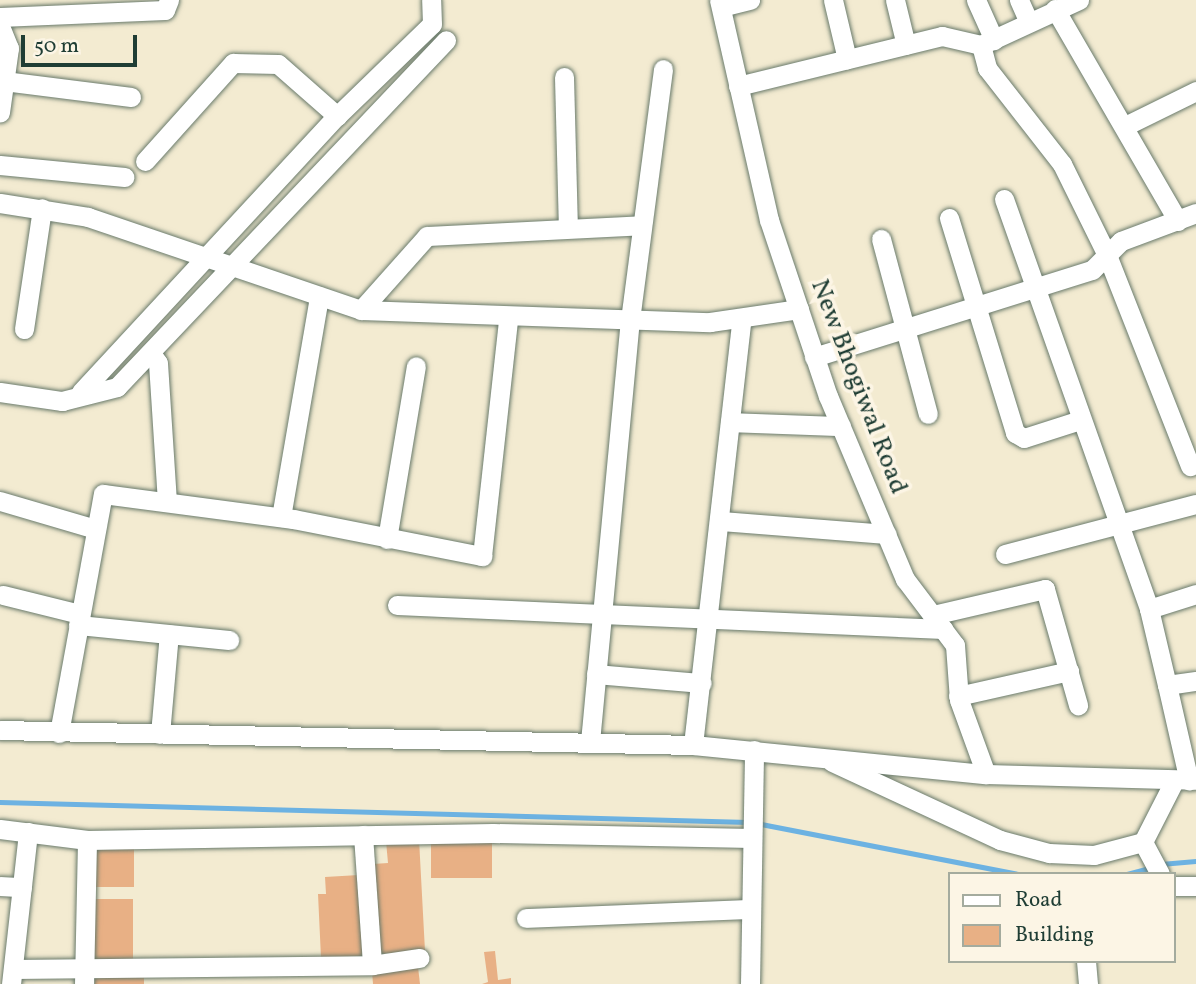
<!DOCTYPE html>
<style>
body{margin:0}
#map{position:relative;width:1196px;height:984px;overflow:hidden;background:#f3ebd1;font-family:Vollkorn,serif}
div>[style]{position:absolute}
.stream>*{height:4.5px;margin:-2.25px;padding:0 2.25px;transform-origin:2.25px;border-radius:2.25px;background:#6cb2e2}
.building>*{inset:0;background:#e8b085;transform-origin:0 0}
.roads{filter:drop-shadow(0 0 2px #697a6b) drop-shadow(0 0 2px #697a6b)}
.minor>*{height:19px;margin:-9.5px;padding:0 9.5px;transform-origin:9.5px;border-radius:9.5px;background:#fff}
span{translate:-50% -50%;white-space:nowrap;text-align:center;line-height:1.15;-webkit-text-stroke:7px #fcf5e5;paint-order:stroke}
.street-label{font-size:26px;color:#1f3d34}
.legend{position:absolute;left:948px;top:872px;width:228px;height:91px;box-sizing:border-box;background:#fcf5e5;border:2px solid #a4ab9e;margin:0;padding:9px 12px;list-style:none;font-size:21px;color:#1f3d34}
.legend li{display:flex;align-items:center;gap:14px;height:35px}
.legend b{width:35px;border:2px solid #a4ab9e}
.scale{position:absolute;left:21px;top:35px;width:116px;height:32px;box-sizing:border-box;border:4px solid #1f3d34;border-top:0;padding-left:9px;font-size:21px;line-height:24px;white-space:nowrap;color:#1f3d34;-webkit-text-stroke:5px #fcf5e5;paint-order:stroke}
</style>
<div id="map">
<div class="stream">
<i style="left:0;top:802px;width:748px;rotate:1.53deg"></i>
<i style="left:756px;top:823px;width:268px;rotate:11deg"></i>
<i style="left:1161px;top:864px;width:35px;rotate:-5deg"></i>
<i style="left:1127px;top:874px;width:23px;rotate:-15deg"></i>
</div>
<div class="building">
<i style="clip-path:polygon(419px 839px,425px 951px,379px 954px,373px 864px,388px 863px,386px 841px)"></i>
<i style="left:492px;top:839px;width:39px;height:61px;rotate:90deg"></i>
<i style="left:96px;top:845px;width:38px;height:42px"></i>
<i style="clip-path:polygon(359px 875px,363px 956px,321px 958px,318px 894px,326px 894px,325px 877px)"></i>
<i style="left:94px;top:899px;width:39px;height:62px"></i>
<i style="clip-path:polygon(495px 951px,498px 980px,511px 978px,511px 984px,482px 984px,488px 982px,484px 952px)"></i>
<i style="clip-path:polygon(418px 967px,420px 984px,373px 984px,372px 971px)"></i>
<i style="left:95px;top:977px;width:49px;height:7px"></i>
</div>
<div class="roads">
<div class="minor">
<i style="left:719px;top:0;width:226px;rotate:77.2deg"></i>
<i style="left:769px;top:220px;width:186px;rotate:71.5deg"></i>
<i style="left:828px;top:396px;width:199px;rotate:67.2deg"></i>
<i style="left:905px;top:579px;width:83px;rotate:52.9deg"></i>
<i style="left:955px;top:645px;width:55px;rotate:85.8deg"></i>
<i style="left:959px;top:700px;width:79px;rotate:70deg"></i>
<i style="left:833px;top:0;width:61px;rotate:76.7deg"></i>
<i style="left:895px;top:0;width:46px;rotate:76.3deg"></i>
<i style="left:976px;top:0;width:44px;rotate:65.8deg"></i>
<i style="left:1019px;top:0;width:22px;rotate:66deg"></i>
<i style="left:721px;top:7px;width:30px;rotate:-14deg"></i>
<i style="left:1055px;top:9px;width:245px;rotate:59.9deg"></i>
<i style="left:0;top:17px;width:165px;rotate:-2.4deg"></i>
<i style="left:165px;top:10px;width:11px;rotate:-68deg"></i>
<i style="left:0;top:26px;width:24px;rotate:68deg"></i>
<i style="left:9px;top:48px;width:65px;rotate:98deg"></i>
<i style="left:981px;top:45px;width:24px;rotate:75deg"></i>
<i style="left:987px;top:68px;width:122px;rotate:52deg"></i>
<i style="left:1062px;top:164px;width:102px;rotate:63.7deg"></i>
<i style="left:1107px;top:255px;width:227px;rotate:68.5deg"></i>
<i style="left:564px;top:77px;width:151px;rotate:88.5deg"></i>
<i style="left:4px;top:81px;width:128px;rotate:7.2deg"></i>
<i style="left:738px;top:86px;width:210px;rotate:-13.8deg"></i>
<i style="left:942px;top:36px;width:40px;rotate:13deg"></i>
<i style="left:981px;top:45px;width:108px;rotate:-24.7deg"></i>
<i style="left:1127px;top:125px;width:77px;rotate:-26.2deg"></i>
<i style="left:145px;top:161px;width:132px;rotate:-48.1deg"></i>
<i style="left:233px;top:63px;width:45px;rotate:1.3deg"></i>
<i style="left:278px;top:64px;width:79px;rotate:41.4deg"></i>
<i style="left:0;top:165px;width:125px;rotate:5.5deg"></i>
<i style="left:1004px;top:199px;width:435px;rotate:70.5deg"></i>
<i style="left:1149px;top:609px;width:78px;rotate:76.7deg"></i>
<i style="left:1167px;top:685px;width:29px;rotate:-8deg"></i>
<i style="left:0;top:203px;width:89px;rotate:9deg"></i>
<i style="left:88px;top:217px;width:288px;rotate:18.8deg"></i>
<i style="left:361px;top:310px;width:349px;rotate:2deg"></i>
<i style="left:710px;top:322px;width:90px;rotate:-8.3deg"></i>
<i style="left:949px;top:218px;width:225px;rotate:72.9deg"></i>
<i style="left:1015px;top:433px;width:10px;rotate:29deg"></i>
<i style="left:1024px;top:438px;width:59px;rotate:-17.8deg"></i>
<i style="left:881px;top:239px;width:181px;rotate:75deg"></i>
<i style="left:361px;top:310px;width:99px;rotate:-48.3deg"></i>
<i style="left:427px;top:236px;width:215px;rotate:-2.9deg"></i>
<i style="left:24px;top:329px;width:122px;rotate:-81.5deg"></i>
<i style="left:151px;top:353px;width:12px;rotate:55deg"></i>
<i style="left:158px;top:363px;width:139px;rotate:86.3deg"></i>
<i style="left:814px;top:357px;width:291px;rotate:-17.4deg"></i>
<i style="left:1092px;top:270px;width:41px;rotate:-45deg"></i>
<i style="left:1121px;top:241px;width:80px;rotate:-20.5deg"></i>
<i style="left:0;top:392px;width:63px;rotate:8.3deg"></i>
<i style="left:62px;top:401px;width:57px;rotate:-14.3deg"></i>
<i style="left:117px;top:387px;width:478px;rotate:-46.5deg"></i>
<i style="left:81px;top:392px;width:376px;rotate:-47.2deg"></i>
<i style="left:337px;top:116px;width:132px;rotate:-44.1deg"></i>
<i style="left:432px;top:24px;width:24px;rotate:-92deg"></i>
<i style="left:730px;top:422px;width:111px;rotate:2.1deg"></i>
<i style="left:0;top:501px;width:100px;rotate:16.3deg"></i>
<i style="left:281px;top:517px;width:224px;rotate:-80.2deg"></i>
<i style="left:721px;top:521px;width:166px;rotate:4.5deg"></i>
<i style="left:387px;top:539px;width:175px;rotate:-80.5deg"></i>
<i style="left:1005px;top:554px;width:197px;rotate:-14.7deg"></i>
<i style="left:3px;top:595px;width:79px;rotate:13.9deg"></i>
<i style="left:397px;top:605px;width:547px;rotate:2.52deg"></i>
<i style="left:1149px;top:609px;width:49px;rotate:-17.7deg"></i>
<i style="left:933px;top:615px;width:115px;rotate:-13.1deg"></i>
<i style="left:1045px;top:589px;width:121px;rotate:74.1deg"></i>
<i style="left:78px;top:625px;width:152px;rotate:5.7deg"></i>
<i style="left:596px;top:674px;width:106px;rotate:4.9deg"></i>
<i style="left:1167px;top:685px;width:98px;rotate:77.1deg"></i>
<i style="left:958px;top:696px;width:114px;rotate:-12.7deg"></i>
<i style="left:0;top:730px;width:693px;rotate:1.24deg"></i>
<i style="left:693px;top:745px;width:294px;rotate:5.7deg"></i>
<i style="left:986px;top:774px;width:210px;rotate:1.6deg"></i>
<i style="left:59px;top:733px;width:243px;rotate:-79.6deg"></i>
<i style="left:103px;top:494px;width:192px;rotate:7.5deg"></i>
<i style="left:293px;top:519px;width:193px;rotate:11.1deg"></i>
<i style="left:482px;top:556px;width:238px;rotate:-83.7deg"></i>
<i style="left:160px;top:734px;width:100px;rotate:-84.9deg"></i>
<i style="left:590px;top:742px;width:424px;rotate:-84.6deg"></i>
<i style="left:630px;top:320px;width:253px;rotate:-82.5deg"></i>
<i style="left:693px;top:745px;width:427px;rotate:-83.5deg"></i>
<i style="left:832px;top:762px;width:185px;rotate:24.9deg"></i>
<i style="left:1000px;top:840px;width:51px;rotate:14.9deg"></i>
<i style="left:1049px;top:853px;width:45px;rotate:2.5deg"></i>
<i style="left:1094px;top:855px;width:51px;rotate:-14.9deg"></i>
<i style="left:1143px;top:842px;width:66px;rotate:-63deg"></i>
<i style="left:0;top:829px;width:88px;rotate:7.2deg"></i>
<i style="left:87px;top:840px;width:406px;rotate:-1deg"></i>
<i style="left:493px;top:833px;width:259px;rotate:1.1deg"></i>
<i style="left:363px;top:835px;width:130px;rotate:86deg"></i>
<i style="left:1143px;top:842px;width:36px;rotate:62deg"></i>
<i style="left:0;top:886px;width:22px;rotate:3deg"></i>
<i style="left:1173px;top:886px;width:23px"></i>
<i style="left:526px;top:918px;width:225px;rotate:-2.3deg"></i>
<i style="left:1086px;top:961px;width:23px;rotate:85deg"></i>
<i style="left:13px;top:969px;width:359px;rotate:-0.6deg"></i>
<i style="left:372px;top:965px;width:48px;rotate:-8.5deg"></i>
<i style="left:11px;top:984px;width:153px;rotate:-83.6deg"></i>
<i style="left:84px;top:984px;width:144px;rotate:-88.8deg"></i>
<i style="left:750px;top:984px;width:234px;rotate:-89deg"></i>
</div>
</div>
<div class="street-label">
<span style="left:858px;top:387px;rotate:69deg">New Bhogiwal Road</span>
</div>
<ul class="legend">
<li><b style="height:9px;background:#fff"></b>Road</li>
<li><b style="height:19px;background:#e8b085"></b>Building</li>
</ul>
<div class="scale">50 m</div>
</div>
